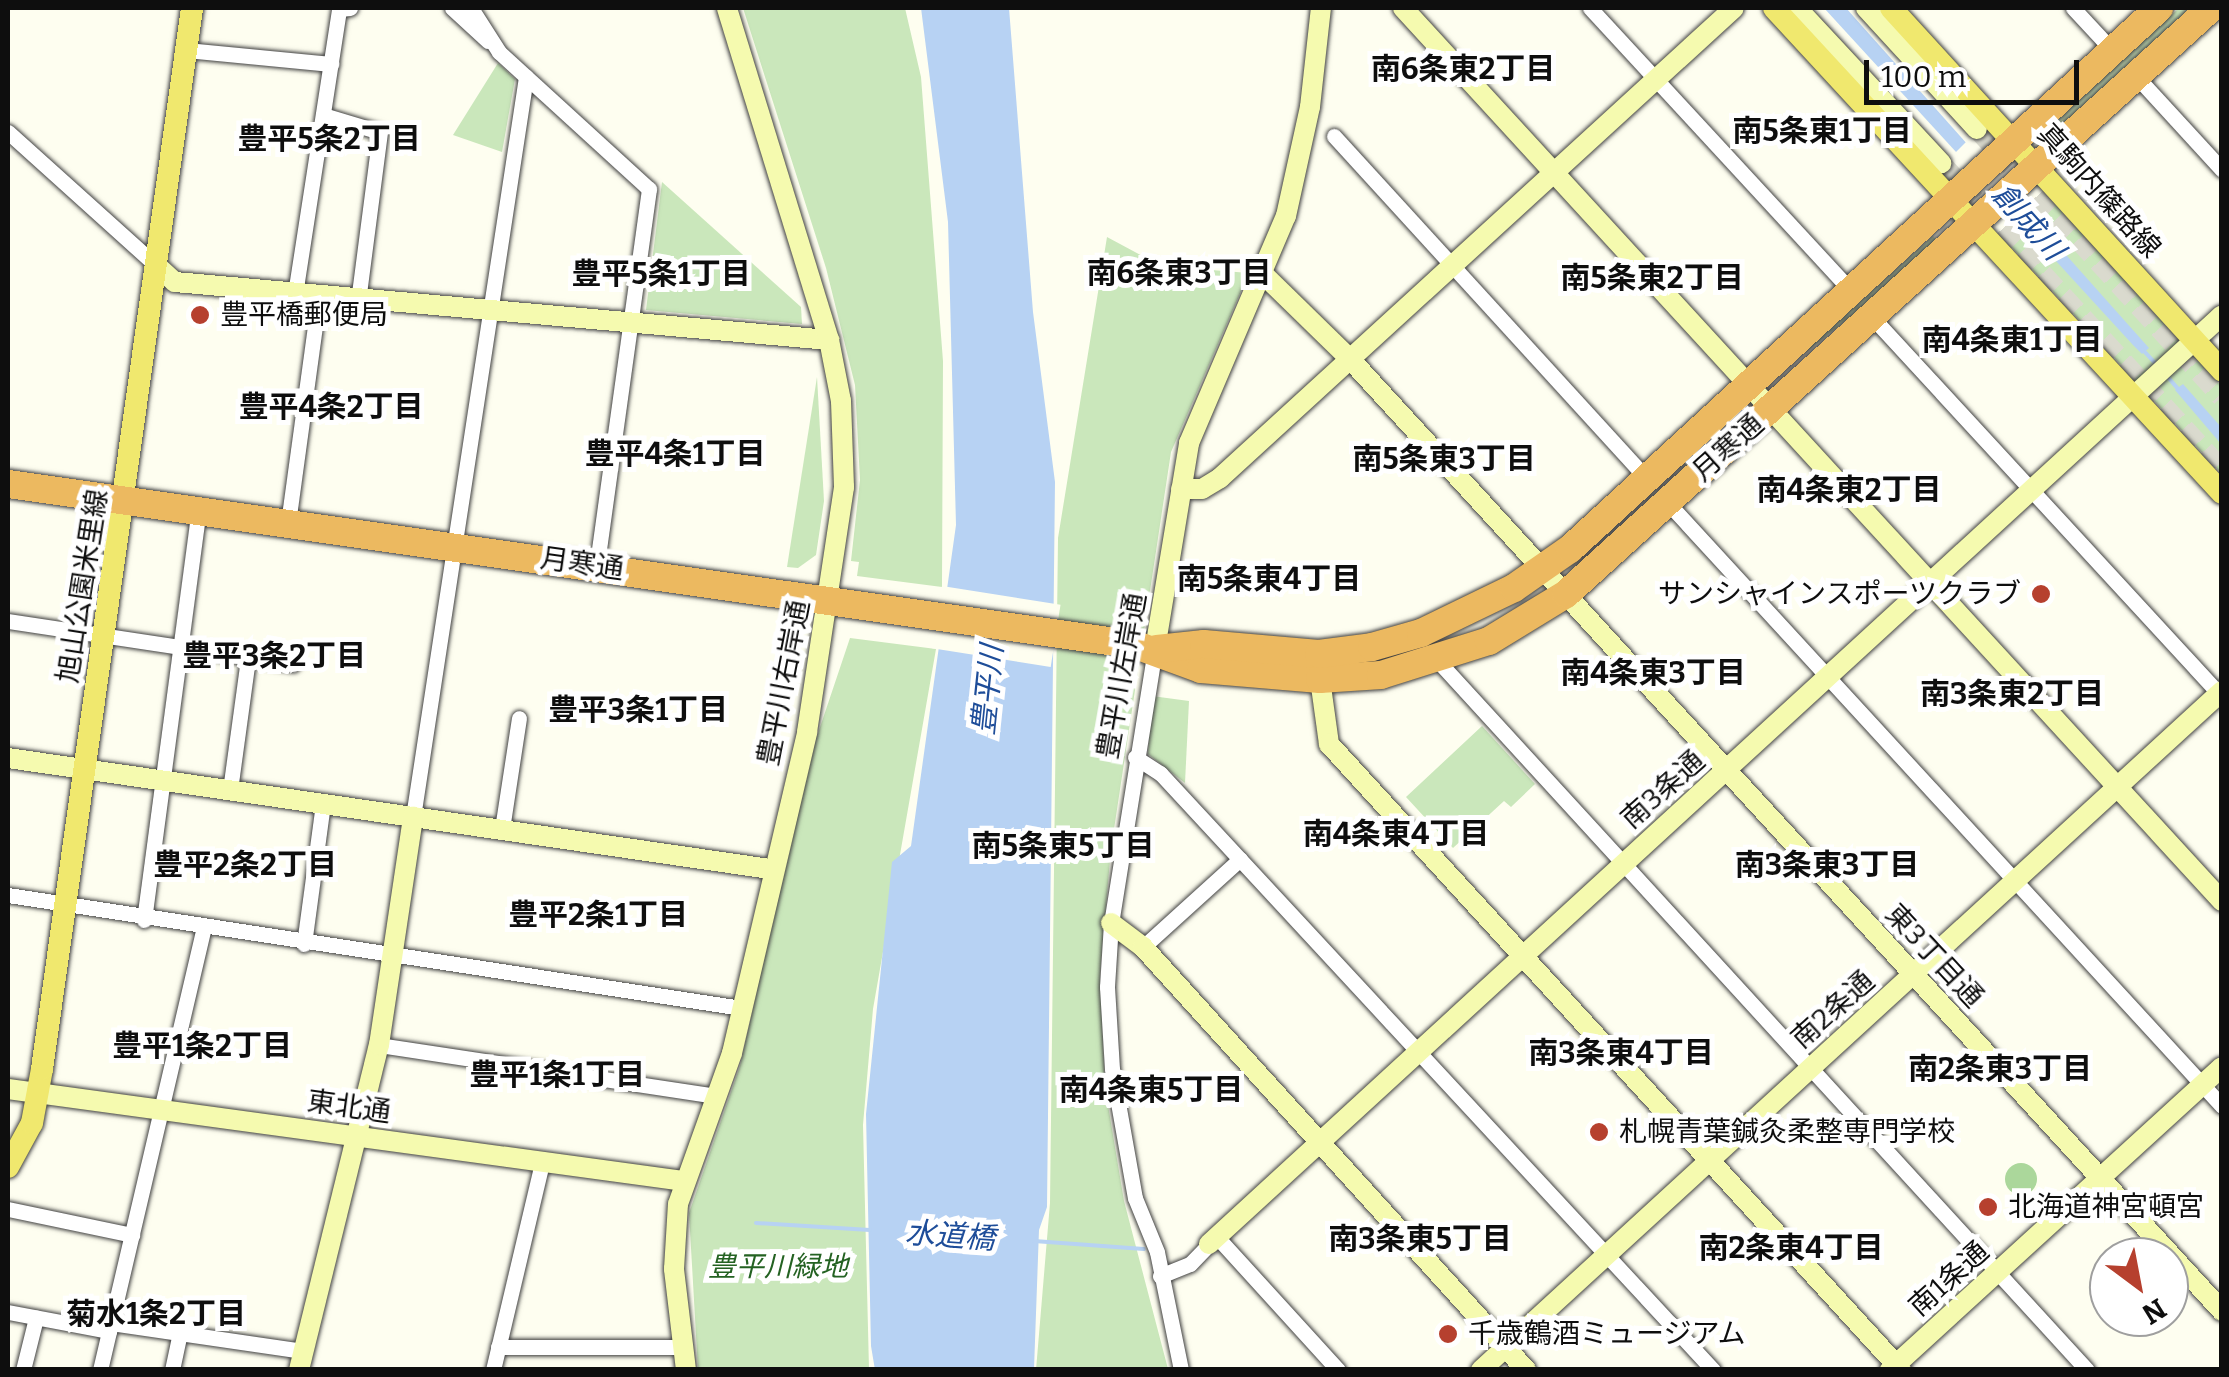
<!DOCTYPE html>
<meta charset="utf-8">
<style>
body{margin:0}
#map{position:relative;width:2229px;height:1377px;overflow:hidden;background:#fefef0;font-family:Bitter,"Noto Sans JP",serif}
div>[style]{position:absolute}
.green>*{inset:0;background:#cae7bb}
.forest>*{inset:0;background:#abd79b}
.round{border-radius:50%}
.water>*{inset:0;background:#b7d2f3}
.pier>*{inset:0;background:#fefef0;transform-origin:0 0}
.stream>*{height:4px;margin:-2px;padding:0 2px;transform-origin:2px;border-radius:2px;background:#b7d2f3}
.secondary-tunnel>*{height:20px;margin-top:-10px;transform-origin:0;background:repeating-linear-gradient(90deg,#dadace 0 20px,transparent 0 30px)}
.roads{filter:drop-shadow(0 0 2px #414141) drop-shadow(0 0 2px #414141)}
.street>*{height:15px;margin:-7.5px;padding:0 7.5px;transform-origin:7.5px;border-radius:7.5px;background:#fff}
.secondary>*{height:20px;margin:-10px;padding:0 10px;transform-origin:10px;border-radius:10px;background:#f5faaf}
.primary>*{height:22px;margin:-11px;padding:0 11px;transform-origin:11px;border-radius:11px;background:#f0e86e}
.highway>*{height:28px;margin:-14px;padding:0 14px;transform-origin:14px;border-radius:14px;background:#ecb960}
.dots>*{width:28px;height:28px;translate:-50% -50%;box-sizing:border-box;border:5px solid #fff;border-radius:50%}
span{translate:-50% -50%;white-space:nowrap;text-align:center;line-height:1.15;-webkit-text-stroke:10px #fff;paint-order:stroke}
.street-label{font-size:28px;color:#0e0e0e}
.poi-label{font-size:28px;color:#0e0e0e}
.left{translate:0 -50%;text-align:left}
.right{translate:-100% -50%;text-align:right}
.park-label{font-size:28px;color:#246222;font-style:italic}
.neighbourhood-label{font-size:30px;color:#0e0e0e;font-weight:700}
.water-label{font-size:30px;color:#1e4d99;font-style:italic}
.frame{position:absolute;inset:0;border:10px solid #0e0e0e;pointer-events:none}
.north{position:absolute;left:2089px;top:1237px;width:100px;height:100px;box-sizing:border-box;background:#fff;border:2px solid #9f9f9f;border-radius:50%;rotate:148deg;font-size:28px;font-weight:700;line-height:40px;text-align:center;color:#0e0e0e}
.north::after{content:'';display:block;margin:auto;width:35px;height:45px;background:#b6402e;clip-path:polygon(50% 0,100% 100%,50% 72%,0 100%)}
.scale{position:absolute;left:1864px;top:60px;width:215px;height:45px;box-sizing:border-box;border:5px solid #0e0e0e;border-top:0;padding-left:12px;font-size:30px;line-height:35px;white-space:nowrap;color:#0e0e0e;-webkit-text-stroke:8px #fff;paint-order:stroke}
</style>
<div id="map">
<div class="green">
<i style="clip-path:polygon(743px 8px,905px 8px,921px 77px,943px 361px,942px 587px,857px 576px,859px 562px,851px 561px,860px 480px,855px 385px,826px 268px)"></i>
<i style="clip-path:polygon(2179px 8px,2190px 8px,2053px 133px,2049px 128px)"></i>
<i style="clip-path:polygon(498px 63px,515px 79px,502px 152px,453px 135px)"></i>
<i style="clip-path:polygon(662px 182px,801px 307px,802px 324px,646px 310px)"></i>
<i style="clip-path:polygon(2049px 197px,2221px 386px,2221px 473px,2004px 239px)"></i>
<i style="clip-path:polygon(1933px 236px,1936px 240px,1874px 298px,1786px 368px)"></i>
<i style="clip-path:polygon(1107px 237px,1161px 266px,1249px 273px,1171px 452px,1111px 849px,1100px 973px,1105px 1087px,1124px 1201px,1168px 1369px,1036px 1370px,1050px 1203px,1058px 538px)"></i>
<i style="clip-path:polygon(817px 377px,824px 501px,816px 555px,798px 568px,787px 567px)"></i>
<i style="clip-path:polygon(850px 638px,936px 649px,873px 1009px,863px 1125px,869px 1369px,698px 1370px,689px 1213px,740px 1066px,809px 760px)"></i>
<i style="clip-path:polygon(1152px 696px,1189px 701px,1185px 783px,1148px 754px)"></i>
<i style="clip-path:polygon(1482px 726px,1535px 784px,1511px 807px,1504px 801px,1453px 848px,1406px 797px)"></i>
</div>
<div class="forest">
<i class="round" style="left:2005px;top:1163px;width:32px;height:32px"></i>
</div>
<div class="water">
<i style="clip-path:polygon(921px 8px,1009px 8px,1033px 312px,1055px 482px,1047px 1207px,1039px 1230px,1034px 1369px,875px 1370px,871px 1346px,866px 1114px,892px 862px,911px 846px,956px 525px,948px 222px)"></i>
<i style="clip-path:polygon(1824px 8px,1846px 8px,2149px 348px,2142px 354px,2133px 345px)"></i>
<i style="clip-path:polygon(2183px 384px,2221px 427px,2221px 444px,2175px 390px)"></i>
</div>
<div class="pier">
<i style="clip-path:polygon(1968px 140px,2032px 213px,2019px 225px,1953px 155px)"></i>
<i style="left:942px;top:586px;width:120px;height:63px;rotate:9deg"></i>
</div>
<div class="stream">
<i style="left:2142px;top:349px;width:21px;rotate:47deg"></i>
<i style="left:2166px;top:375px;width:20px;rotate:49deg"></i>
<i style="left:756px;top:1223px;width:114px;rotate:3.5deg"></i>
<i style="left:1034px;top:1241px;width:110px;rotate:4.2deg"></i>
</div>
<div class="secondary-tunnel">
<i style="left:1977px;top:129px;width:363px;rotate:47.6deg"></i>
<i style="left:1941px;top:163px;width:416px;rotate:47.5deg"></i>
</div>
<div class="roads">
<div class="street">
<i style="left:452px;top:8px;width:49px;rotate:42.5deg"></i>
<i style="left:471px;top:8px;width:52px;rotate:57.5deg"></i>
<i style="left:499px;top:52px;width:203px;rotate:42.4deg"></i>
<i style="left:649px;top:189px;width:380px;rotate:97.9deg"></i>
<i style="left:1590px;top:8px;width:385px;rotate:47.3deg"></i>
<i style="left:2073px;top:8px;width:57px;rotate:47.1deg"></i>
<i style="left:186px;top:50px;width:146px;rotate:5.5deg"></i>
<i style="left:2136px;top:76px;width:127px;rotate:47.5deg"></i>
<i style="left:323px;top:115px;width:59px;rotate:16.6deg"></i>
<i style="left:380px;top:132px;width:170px;rotate:97.4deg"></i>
<i style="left:8px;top:132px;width:200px;rotate:42deg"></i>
<i style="left:1334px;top:136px;width:463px;rotate:47.6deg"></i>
<i style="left:295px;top:294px;width:288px;rotate:-81.2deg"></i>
<i style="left:339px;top:9px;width:11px;rotate:-5deg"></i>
<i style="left:1872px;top:317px;width:517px;rotate:47.35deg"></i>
<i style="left:1668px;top:503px;width:819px;rotate:47.43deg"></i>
<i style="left:288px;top:523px;width:228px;rotate:-82.2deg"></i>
<i style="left:8px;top:621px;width:288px;rotate:8.6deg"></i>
<i style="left:1155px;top:649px;width:278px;rotate:99.1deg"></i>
<i style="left:1111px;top:923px;width:64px;rotate:93.6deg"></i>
<i style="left:1107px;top:987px;width:82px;rotate:86.5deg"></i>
<i style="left:1112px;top:1069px;width:131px;rotate:79.9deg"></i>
<i style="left:1135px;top:1198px;width:58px;rotate:67.8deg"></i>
<i style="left:1157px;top:1252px;width:120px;rotate:78.5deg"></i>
<i style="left:1438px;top:661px;width:961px;rotate:47.53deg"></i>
<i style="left:1135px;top:757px;width:30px;rotate:33deg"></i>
<i style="left:1160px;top:773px;width:814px;rotate:47.19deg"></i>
<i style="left:230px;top:790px;width:132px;rotate:-82.2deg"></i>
<i style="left:413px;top:817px;width:749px;rotate:-81.32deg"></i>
<i style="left:502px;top:829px;width:112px;rotate:-81.3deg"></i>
<i style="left:8px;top:895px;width:742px;rotate:8.76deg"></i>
<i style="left:144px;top:920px;width:414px;rotate:-82.4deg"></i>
<i style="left:304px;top:944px;width:141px;rotate:-82.3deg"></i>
<i style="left:1143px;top:947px;width:131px;rotate:-42.2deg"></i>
<i style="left:379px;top:1045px;width:342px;rotate:8.6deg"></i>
<i style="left:8px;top:1209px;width:127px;rotate:11.8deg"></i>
<i style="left:1217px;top:1237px;width:180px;rotate:47.7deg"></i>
<i style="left:1160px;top:1276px;width:32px;rotate:-22deg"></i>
<i style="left:1190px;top:1264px;width:28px;rotate:-46deg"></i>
<i style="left:8px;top:1312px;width:103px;rotate:10.7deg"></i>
<i style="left:111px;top:1323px;width:194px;rotate:8.3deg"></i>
<i style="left:498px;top:1347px;width:183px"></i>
<i style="left:23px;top:1370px;width:54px;rotate:-76deg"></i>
<i style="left:100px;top:1370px;width:452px;rotate:-76.8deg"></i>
<i style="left:172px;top:1370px;width:38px;rotate:-78deg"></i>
<i style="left:493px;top:1370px;width:214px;rotate:-76.7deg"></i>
</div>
<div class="secondary">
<i style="left:1403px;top:8px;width:1212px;rotate:47.48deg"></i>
<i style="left:1797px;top:8px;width:212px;rotate:47.1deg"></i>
<i style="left:1866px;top:8px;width:164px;rotate:47.5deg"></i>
<i style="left:157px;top:266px;width:24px;rotate:42deg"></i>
<i style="left:175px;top:282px;width:657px;rotate:5.07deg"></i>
<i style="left:1264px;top:275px;width:120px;rotate:44.3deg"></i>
<i style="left:1350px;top:359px;width:1291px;rotate:47.51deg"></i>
<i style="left:1181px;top:489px;width:21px"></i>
<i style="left:1202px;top:489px;width:21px;rotate:-31deg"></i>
<i style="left:1220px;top:478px;width:696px;rotate:-42.44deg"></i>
<i style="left:1155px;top:649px;width:209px;rotate:-80.6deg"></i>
<i style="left:1189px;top:443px;width:247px;rotate:-66.9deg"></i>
<i style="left:1286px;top:216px;width:112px;rotate:-77.6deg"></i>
<i style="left:1310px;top:107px;width:100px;rotate:-83.7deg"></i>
<i style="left:1320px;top:679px;width:66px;rotate:82.1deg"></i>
<i style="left:1329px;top:744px;width:848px;rotate:47.58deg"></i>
<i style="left:8px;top:758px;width:770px;rotate:8.29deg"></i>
<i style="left:1111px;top:923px;width:40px;rotate:37deg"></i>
<i style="left:1143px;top:947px;width:571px;rotate:47.84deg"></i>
<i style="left:8px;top:1089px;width:681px;rotate:7.76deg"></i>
<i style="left:1209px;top:1244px;width:1374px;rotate:-42.52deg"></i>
<i style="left:299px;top:1370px;width:335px;rotate:-76.2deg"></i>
<i style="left:379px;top:1045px;width:231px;rotate:-81.5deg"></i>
<i style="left:686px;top:1370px;width:102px;rotate:-96.8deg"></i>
<i style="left:674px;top:1269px;width:65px;rotate:-86.5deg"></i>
<i style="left:678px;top:1204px;width:160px;rotate:-70.3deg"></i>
<i style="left:732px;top:1053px;width:330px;rotate:-76.8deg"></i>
<i style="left:807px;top:732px;width:248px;rotate:-81.4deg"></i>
<i style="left:844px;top:487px;width:86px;rotate:-92deg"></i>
<i style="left:841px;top:401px;width:62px;rotate:-101.1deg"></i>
<i style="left:829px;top:340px;width:347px;rotate:-107.1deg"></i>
<i style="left:1481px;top:1370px;width:1005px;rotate:-42.5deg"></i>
<i style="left:1890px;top:1370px;width:449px;rotate:-42.4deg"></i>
</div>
<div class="primary">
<i style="left:1774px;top:8px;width:660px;rotate:47.27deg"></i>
<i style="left:1891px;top:8px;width:491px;rotate:47.6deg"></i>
<i style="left:8px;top:1167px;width:50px;rotate:-61.4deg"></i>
<i style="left:32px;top:1123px;width:55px;rotate:-79.5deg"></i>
<i style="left:42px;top:1069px;width:1072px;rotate:-81.95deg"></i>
</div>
<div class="highway">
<i style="left:8px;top:484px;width:1139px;rotate:8.12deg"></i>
<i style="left:1136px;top:645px;width:69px;rotate:20.3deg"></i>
<i style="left:1201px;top:669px;width:119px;rotate:4.8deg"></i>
<i style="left:1320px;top:679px;width:61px;rotate:-3.8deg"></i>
<i style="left:1381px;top:675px;width:113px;rotate:-17.5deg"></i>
<i style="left:1489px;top:641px;width:90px;rotate:-31.4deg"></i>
<i style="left:1566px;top:594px;width:871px;rotate:-42.26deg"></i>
<i style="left:1157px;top:649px;width:47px;rotate:-6.1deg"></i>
<i style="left:1204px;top:644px;width:115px;rotate:5deg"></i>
<i style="left:1319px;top:654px;width:53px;rotate:-7.5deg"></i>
<i style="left:1372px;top:647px;width:51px;rotate:-15.9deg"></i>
<i style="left:1421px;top:633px;width:103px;rotate:-25.8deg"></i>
<i style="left:1514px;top:588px;width:68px;rotate:-34.9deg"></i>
<i style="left:1570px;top:549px;width:800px;rotate:-42.57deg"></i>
</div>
</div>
<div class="dots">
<i style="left:200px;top:315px;background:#b6402e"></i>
<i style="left:2041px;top:594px;background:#b6402e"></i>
<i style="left:1599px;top:1132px;background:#b6402e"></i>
<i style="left:1988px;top:1207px;background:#b6402e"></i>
<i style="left:1448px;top:1334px;background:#b6402e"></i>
</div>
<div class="street-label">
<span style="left:2099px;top:191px;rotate:48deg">真駒内篠路線</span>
<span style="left:1728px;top:448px;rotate:-42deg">月寒通</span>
<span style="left:582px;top:564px;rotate:8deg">月寒通</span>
<span style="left:83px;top:586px;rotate:-81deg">旭山公園米里線</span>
<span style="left:1122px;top:676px;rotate:-80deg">豊平川左岸通</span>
<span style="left:784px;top:683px;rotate:-79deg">豊平川右岸通</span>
<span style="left:1663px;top:790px;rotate:-42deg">南3条通</span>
<span style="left:1934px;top:956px;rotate:47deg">東3丁目通</span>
<span style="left:1833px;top:1010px;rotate:-42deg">南2条通</span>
<span style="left:349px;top:1107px;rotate:8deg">東北通</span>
<span style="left:1949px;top:1279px;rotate:-42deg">南1条通</span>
</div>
<div class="poi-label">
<span class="left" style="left:220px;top:315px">豊平橋郵便局</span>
<span class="right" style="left:2021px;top:594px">サンシャインスポーツクラブ</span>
<span class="left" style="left:1619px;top:1132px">札幌青葉鍼灸柔整専門学校</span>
<span class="left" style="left:2008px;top:1207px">北海道神宮頓宮</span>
<span class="left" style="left:1468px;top:1334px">千歳鶴酒ミュージアム</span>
</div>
<div class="park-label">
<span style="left:778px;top:1267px">豊平川緑地</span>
</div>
<div class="neighbourhood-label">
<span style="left:1463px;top:69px">南6条東2丁目</span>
<span style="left:1822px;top:131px">南5条東1丁目</span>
<span style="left:329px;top:139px">豊平5条2丁目</span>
<span style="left:1179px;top:273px">南6条東3丁目</span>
<span style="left:661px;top:274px">豊平5条1丁目</span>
<span style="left:1652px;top:278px">南5条東2丁目</span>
<span style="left:2012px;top:340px">南4条東1丁目</span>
<span style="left:331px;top:407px">豊平4条2丁目</span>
<span style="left:675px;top:454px">豊平4条1丁目</span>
<span style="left:1444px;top:459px">南5条東3丁目</span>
<span style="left:1849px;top:490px">南4条東2丁目</span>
<span style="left:1269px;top:579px">南5条東4丁目</span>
<span style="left:274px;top:656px">豊平3条2丁目</span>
<span style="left:1653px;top:673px">南4条東3丁目</span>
<span style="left:2012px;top:694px">南3条東2丁目</span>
<span style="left:638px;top:710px">豊平3条1丁目</span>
<span style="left:1396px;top:834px">南4条東4丁目</span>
<span style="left:1063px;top:846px">南5条東5丁目</span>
<span style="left:245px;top:865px">豊平2条2丁目</span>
<span style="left:1827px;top:865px">南3条東3丁目</span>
<span style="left:598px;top:915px">豊平2条1丁目</span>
<span style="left:202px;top:1046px">豊平1条2丁目</span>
<span style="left:1621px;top:1053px">南3条東4丁目</span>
<span style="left:2000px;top:1069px">南2条東3丁目</span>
<span style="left:557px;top:1075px">豊平1条1丁目</span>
<span style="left:1151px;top:1090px">南4条東5丁目</span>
<span style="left:1420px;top:1239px">南3条東5丁目</span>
<span style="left:1791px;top:1248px">南2条東4丁目</span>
<span style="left:156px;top:1314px">菊水1条2丁目</span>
</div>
<div class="water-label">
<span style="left:2028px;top:222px;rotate:48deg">創成川</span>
<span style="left:988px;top:690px;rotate:-84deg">豊平川</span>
<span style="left:950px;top:1236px;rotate:4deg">水道橋</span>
</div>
<div class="frame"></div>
<div class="north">N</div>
<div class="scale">100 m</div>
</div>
